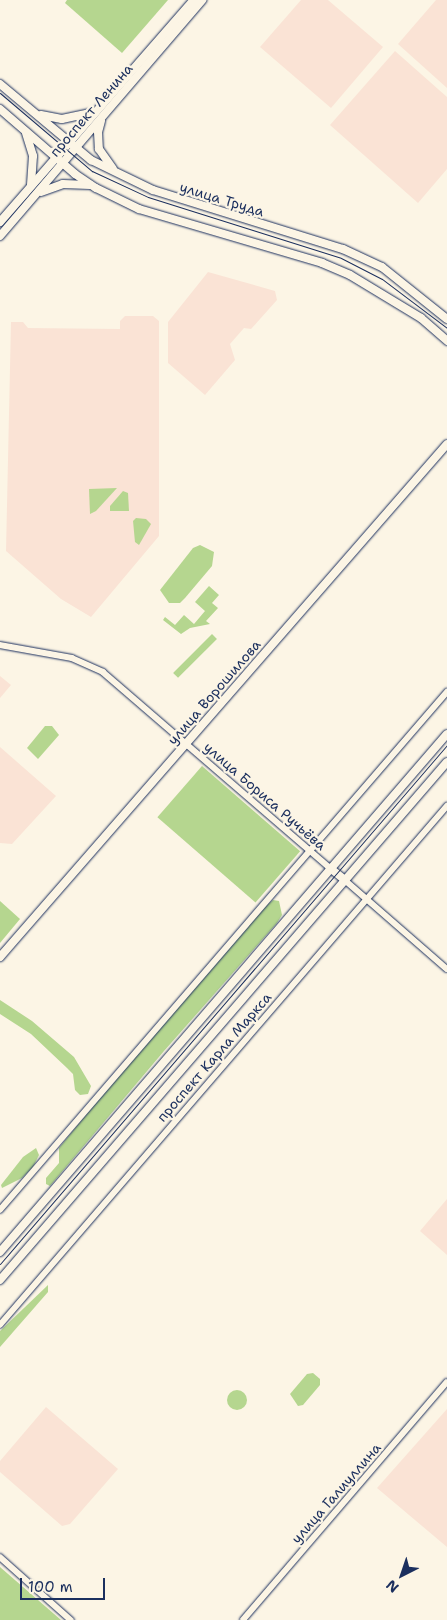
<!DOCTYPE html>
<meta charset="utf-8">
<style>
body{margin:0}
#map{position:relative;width:447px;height:1620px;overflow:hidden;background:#fcf5e5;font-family:"Shantell Sans",sans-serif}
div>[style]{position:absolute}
.built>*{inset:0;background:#fae3d5}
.green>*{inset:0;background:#b5d68f;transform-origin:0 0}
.round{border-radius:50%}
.roads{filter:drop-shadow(0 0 1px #1b2f5e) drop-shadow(0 0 1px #1b2f5e)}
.minor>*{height:5.5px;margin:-2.75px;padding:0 2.75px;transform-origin:2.75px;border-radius:2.75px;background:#fcf5e5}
.major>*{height:8px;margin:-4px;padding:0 4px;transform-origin:4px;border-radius:4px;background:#fcf5e5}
.tram>*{height:1px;margin:-0.5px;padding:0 0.5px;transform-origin:0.5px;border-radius:0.5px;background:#1b2f5e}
span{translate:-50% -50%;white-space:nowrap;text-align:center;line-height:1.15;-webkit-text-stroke:4.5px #fcf5e5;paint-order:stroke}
.street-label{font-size:14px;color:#1b2f5e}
.north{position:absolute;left:377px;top:1550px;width:50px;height:50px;-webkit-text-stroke:4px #fcf5e5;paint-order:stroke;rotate:221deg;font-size:14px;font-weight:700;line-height:20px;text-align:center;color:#1b2f5e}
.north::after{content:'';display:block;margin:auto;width:18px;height:22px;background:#1b2f5e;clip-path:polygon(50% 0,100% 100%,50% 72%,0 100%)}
.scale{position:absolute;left:20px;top:1578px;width:85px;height:22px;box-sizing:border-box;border:2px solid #1b2f5e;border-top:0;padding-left:6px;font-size:15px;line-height:18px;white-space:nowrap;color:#1b2f5e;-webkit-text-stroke:4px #fcf5e5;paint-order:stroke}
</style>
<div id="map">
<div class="built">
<i style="clip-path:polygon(301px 0,328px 0,383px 47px,331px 108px,260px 47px)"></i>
<i style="clip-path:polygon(436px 0,447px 0,447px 88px,398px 44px)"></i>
<i style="clip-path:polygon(395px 51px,447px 97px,447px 169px,418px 203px,330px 125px)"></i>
<i style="clip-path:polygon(208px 272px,275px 291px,277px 300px,251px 329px,244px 328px,230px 344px,235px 360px,205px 395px,168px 363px,168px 322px)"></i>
<i style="clip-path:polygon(125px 316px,153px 316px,159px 321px,159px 536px,91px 617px,61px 599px,6px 551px,11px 322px,23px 322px,28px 328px,120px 329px,120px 321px)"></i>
<i style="clip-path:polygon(0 676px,11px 685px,0 698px)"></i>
<i style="clip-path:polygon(0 747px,56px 796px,12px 844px,0 843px)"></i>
<i style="clip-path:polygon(447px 1199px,447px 1255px,420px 1231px)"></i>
<i style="clip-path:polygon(46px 1407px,118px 1469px,70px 1524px,62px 1526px,0 1472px,0 1461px)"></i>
<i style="clip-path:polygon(447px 1409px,447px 1547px,377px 1488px)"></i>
</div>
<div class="green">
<i style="clip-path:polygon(67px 0,168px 0,122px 53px,65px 3px)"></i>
<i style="clip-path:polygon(117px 488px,96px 511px,90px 514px,89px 489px)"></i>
<i style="clip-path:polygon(123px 491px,128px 493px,129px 511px,110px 511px,110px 506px)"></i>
<i style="clip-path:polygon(136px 518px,146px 519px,151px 524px,139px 545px,135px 542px,133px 521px)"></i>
<i style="clip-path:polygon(200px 545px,214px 552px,212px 566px,185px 598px,180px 603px,169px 603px,160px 590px,193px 548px)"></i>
<i style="clip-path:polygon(209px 586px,219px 595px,212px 603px,218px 608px,206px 621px,210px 624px,190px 628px,181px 634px,163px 620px,165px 617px,175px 625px,184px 615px,194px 624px,205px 611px,195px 602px)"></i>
<i style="left:212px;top:634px;width:7px;height:55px;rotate:45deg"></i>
<i style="clip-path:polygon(45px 726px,52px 726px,59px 735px,38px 759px,27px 748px)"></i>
<i style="left:202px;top:766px;width:130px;height:68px;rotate:41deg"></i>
<i style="clip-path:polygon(273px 900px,279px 901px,282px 915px,277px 923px,164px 1051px,50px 1186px,46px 1184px,46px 1178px,59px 1163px,59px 1148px,119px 1074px,261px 910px)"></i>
<i style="clip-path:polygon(0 901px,20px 919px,0 943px)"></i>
<i style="clip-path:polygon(0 1000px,32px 1021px,74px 1057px,91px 1086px,88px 1094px,80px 1095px,75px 1090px,73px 1074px,67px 1068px,31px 1034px,0 1014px)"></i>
<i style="clip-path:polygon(36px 1148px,39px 1155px,33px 1167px,22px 1178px,2px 1188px,1px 1185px,23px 1157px)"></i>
<i style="clip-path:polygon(48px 1285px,48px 1292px,0 1347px,0 1331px)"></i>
<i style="clip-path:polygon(313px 1373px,320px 1379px,320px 1385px,303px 1405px,298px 1406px,290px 1394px,307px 1374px)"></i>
<i class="round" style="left:227px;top:1390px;width:20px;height:20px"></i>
<i style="clip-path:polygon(0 1567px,61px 1620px,0 1620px)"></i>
</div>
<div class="roads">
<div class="minor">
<i style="left:0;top:645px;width:73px;rotate:10.2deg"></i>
<i style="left:72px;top:658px;width:34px;rotate:24deg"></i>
<i style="left:103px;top:672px;width:300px;rotate:40.8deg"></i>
<i style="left:345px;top:880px;width:135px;rotate:41.1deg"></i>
<i style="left:0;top:1210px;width:684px;rotate:-49.21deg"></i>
<i style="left:0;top:1325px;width:685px;rotate:-49.26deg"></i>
<i style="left:0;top:1557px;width:95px;rotate:41.6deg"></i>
<i style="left:243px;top:1620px;width:313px;rotate:-49.4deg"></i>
</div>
<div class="major">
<i style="left:0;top:84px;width:119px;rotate:39.9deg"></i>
<i style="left:91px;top:160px;width:69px;rotate:25.8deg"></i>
<i style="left:153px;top:190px;width:199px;rotate:17.3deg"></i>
<i style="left:343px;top:249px;width:43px;rotate:24.8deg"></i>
<i style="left:382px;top:267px;width:83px;rotate:38.7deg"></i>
<i style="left:0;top:109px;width:99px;rotate:40.9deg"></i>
<i style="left:75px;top:174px;width:25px;rotate:34deg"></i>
<i style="left:96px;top:188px;width:48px;rotate:26deg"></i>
<i style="left:139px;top:209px;width:191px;rotate:16.4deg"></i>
<i style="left:322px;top:263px;width:30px;rotate:23deg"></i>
<i style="left:350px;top:275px;width:83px;rotate:31.2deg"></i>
<i style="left:421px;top:318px;width:35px;rotate:41deg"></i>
<i style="left:41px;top:115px;width:21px;rotate:11deg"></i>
<i style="left:62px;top:119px;width:34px;rotate:-12deg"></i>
<i style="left:101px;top:121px;width:11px;rotate:105deg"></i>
<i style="left:98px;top:132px;width:17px;rotate:87deg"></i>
<i style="left:99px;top:149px;width:24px;rotate:55deg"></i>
<i style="left:26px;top:133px;width:24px;rotate:73deg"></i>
<i style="left:33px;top:156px;width:29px;rotate:94deg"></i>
<i style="left:41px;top:192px;width:23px;rotate:-20deg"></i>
<i style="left:63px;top:184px;width:27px;rotate:2deg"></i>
<i style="left:0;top:222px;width:295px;rotate:-48.9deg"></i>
<i style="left:0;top:236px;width:311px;rotate:-49.4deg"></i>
<i style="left:330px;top:868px;width:19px;rotate:39deg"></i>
<i style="left:0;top:957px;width:680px;rotate:-48.93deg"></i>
<i style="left:0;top:1252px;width:684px;rotate:-49.21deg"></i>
<i style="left:0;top:1280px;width:684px;rotate:-49.21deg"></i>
</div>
</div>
<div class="tram">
<i style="left:0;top:93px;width:121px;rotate:40.3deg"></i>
<i style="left:92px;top:171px;width:62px;rotate:24.9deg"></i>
<i style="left:148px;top:197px;width:202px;rotate:17.5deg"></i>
<i style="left:341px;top:258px;width:46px;rotate:27.1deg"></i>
<i style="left:382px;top:279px;width:81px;rotate:37deg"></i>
<i style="left:0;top:1264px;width:685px;rotate:-49.26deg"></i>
</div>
<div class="street-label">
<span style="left:91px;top:110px;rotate:-49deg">проспект Ленина</span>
<span style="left:222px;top:199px;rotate:17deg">улица Труда</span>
<span style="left:214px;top:692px;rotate:-49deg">улица Ворошилова</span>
<span style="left:265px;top:796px;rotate:41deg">улица Бориса Ручьёва</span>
<span style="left:214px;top:1057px;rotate:-49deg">проспект Карла Маркса</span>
<span style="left:336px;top:1493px;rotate:-49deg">улица Галиуллина</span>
</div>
<div class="north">N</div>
<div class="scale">100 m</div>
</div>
